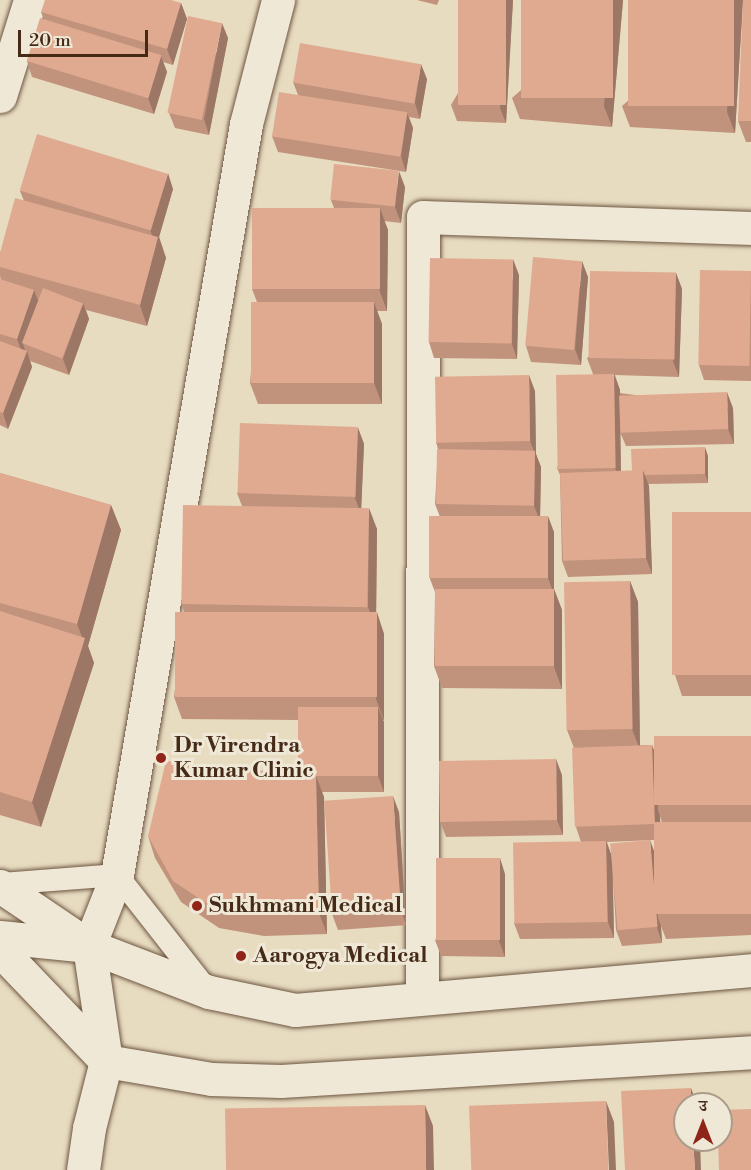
<!DOCTYPE html>
<meta charset="utf-8">
<style>
body{margin:0}
#map{position:relative;width:751px;height:1170px;overflow:hidden;background:#e7dbc0;font-family:"Libre Bodoni","Noto Serif Devanagari",serif}
div>[style]{position:absolute}
.roads{filter:drop-shadow(0 0 2px #6e5641) drop-shadow(0 0 2px #6e5641)}
.lane>*{height:22px;margin:-11px;padding:0 11px;transform-origin:11px;border-radius:11px;background:#efe8d6}
.street>*{height:33px;margin:-16.5px;padding:0 16.5px;transform-origin:16.5px;border-radius:16.5px;background:#efe8d6}
.secondary>*{height:33px;margin:-16.5px;padding:0 16.5px;transform-origin:16.5px;border-radius:16.5px;background:#efe8d6}
.wall>*{inset:0;background:#c1927c}
.shaded-wall>*{inset:0;background:#9d7765}
.building>*{inset:0;background:#e0aa90;transform-origin:0 0}
.dots>*{width:16px;height:16px;translate:-50% -50%;box-sizing:border-box;border:3px solid #efe8d6;border-radius:50%}
span{translate:-50% -50%;white-space:nowrap;text-align:center;line-height:1.15;-webkit-text-stroke:6px #efe8d6;paint-order:stroke}
.poi-label{font-size:22px;color:#452a17;font-weight:700}
.left{translate:0 -50%;text-align:left}
.north{position:absolute;left:673px;top:1092px;width:60px;height:60px;box-sizing:border-box;background:#efe8d6;border:2px solid #ab9c8a;border-radius:50%;rotate:0deg;font-size:16px;font-weight:700;line-height:24px;text-align:center;color:#452a17}
.north::after{content:'';display:block;margin:auto;width:21px;height:27px;background:#8f2418;clip-path:polygon(50% 0,100% 100%,50% 72%,0 100%)}
.scale{position:absolute;left:18px;top:30px;width:130px;height:27px;box-sizing:border-box;border:3px solid #452a17;border-top:0;padding-left:8px;font-size:18px;line-height:21px;white-space:nowrap;color:#452a17;-webkit-text-stroke:4px #efe8d6;paint-order:stroke}
</style>
<div id="map">
<div class="roads">
<div class="lane">
<i style="left:0;top:884px;width:117px;rotate:-4.4deg"></i>
<i style="left:117px;top:875px;width:147px;rotate:51.9deg"></i>
</div>
<div class="street">
<i style="left:89px;top:946px;width:76px;rotate:-68.5deg"></i>
<i style="left:117px;top:875px;width:762px;rotate:-80.25deg"></i>
<i style="left:246px;top:124px;width:128px;rotate:-75.5deg"></i>
<i style="left:422px;top:997px;width:780px;rotate:-89.93deg"></i>
<i style="left:423px;top:217px;width:328px;rotate:1.9deg"></i>
</div>
<div class="secondary">
<i style="left:0;top:96px;width:101px;rotate:-72.6deg"></i>
<i style="left:0;top:886px;width:107px;rotate:34deg"></i>
<i style="left:89px;top:946px;width:129px;rotate:21deg"></i>
<i style="left:209px;top:992px;width:88px;rotate:11.8deg"></i>
<i style="left:295px;top:1010px;width:458px;rotate:-5deg"></i>
<i style="left:0;top:937px;width:89px;rotate:5.8deg"></i>
<i style="left:89px;top:946px;width:116px;rotate:81.6deg"></i>
<i style="left:106px;top:1061px;width:69px;rotate:104.2deg"></i>
<i style="left:89px;top:1128px;width:42px;rotate:98.1deg"></i>
<i style="left:0;top:950px;width:153px;rotate:46.3deg"></i>
<i style="left:106px;top:1061px;width:107px;rotate:9.7deg"></i>
<i style="left:211px;top:1079px;width:70px;rotate:1.6deg"></i>
<i style="left:281px;top:1081px;width:471px;rotate:-3.5deg"></i>
</div>
</div>
<div class="wall">
<i style="clip-path:polygon(417px 0,439px 0,437px 5px)"></i>
<i style="clip-path:polygon(513px 0,506px 123px,457px 121px,451px 105px)"></i>
<i style="clip-path:polygon(623px 0,612px 127px,520px 119px,512px 98px)"></i>
<i style="clip-path:polygon(743px 0,735px 133px,630px 127px,622px 106px)"></i>
<i style="clip-path:polygon(751px 0,751px 142px,746px 142px,738px 121px)"></i>
<i style="clip-path:polygon(181px 3px,187px 19px,173px 65px,163px 62px,167px 72px,154px 114px,32px 77px,27px 61px,44px 20px,41px 12px)"></i>
<i style="clip-path:polygon(228px 38px,209px 135px,175px 128px,169px 113px)"></i>
<i style="clip-path:polygon(427px 79px,420px 119px,409px 117px,413px 128px,406px 172px,278px 152px,272px 136px,298px 95px,293px 82px)"></i>
<i style="clip-path:polygon(405px 187px,401px 223px,384px 221px,388px 230px,387px 311px,377px 311px,382px 324px,382px 404px,258px 404px,250px 383px,257px 302px,252px 289px,334px 208px,331px 200px)"></i>
<i style="clip-path:polygon(173px 189px,159px 237px,166px 258px,147px 326px,86px 310px,89px 319px,69px 375px,30px 361px,32px 367px,8px 429px,0 425px,0 279px,1px 280px,0 276px,0 253px,24px 201px,20px 191px)"></i>
<i style="clip-path:polygon(751px 271px,751px 381px,704px 380px,699px 365px)"></i>
<i style="clip-path:polygon(676px 273px,682px 289px,679px 377px,615px 375px,620px 390px,620px 393px,733px 408px,734px 444px,626px 446px,620px 432px,621px 471px,632px 471px,708px 456px,708px 483px,648px 484px,649px 486px,652px 574px,568px 577px,562px 561px,560px 475px,557px 468px,593px 374px,587px 358px)"></i>
<i style="clip-path:polygon(519px 275px,517px 359px,434px 358px,429px 342px)"></i>
<i style="clip-path:polygon(588px 277px,581px 365px,531px 362px,526px 346px)"></i>
<i style="clip-path:polygon(535px 391px,536px 454px,541px 467px,540px 516px,554px 532px,554px 589px,562px 610px,562px 689px,442px 688px,434px 666px,435px 592px,430px 579px,440px 517px,435px 504px,438px 449px,436px 442px)"></i>
<i style="clip-path:polygon(358px 428px,364px 444px,361px 508px,377px 529px,376px 612px,384px 634px,384px 720px,383px 720px,384px 722px,384px 792px,322px 792px,324px 797px,327px 934px,264px 936px,219px 928px,181px 902px,155px 858px,148px 836px,298px 774px,298px 720px,182px 719px,174px 697px,184px 612px,182px 604px,242px 506px,237px 493px)"></i>
<i style="clip-path:polygon(0 473px,111px 505px,121px 530px,88px 646px,94px 663px,41px 827px,0 815px)"></i>
<i style="clip-path:polygon(751px 512px,751px 696px,682px 696px,675px 675px)"></i>
<i style="clip-path:polygon(evenodd,630px 581px,638px 602px,640px 745px,652px 745px,654px 752px,751px 736px,751px 935px,666px 939px,661px 926px,662px 943px,622px 946px,616px 930px,613px 875px,614px 938px,520px 939px,514px 923px,581px 842px,576px 827px,574px 748px,567px 730px,630px 581px,660px 816px,663px 826px,660px 826px,660px 816px,630px 581px,654px 840px,655px 855px,611px 854px,607px 842px,654px 840px)"></i>
<i style="clip-path:polygon(562px 775px,563px 835px,446px 837px,440px 821px)"></i>
<i style="clip-path:polygon(399px 812px,406px 925px,338px 930px,332px 914px)"></i>
<i style="clip-path:polygon(505px 874px,505px 957px,441px 956px,435px 940px)"></i>
</div>
<div class="shaded-wall">
<i style="clip-path:polygon(506px 0,513px 0,506px 123px,500px 108px)"></i>
<i style="clip-path:polygon(613px 0,623px 0,612px 127px,604px 106px)"></i>
<i style="clip-path:polygon(734px 0,743px 0,735px 133px,727px 112px)"></i>
<i style="clip-path:polygon(181px 3px,187px 19px,173px 65px,167px 49px)"></i>
<i style="clip-path:polygon(222px 23px,228px 38px,209px 135px,204px 119px)"></i>
<i style="clip-path:polygon(161px 56px,167px 72px,154px 114px,148px 98px)"></i>
<i style="clip-path:polygon(421px 64px,427px 79px,420px 119px,415px 103px)"></i>
<i style="clip-path:polygon(407px 113px,413px 128px,406px 172px,401px 156px)"></i>
<i style="clip-path:polygon(399px 171px,405px 187px,401px 223px,395px 207px)"></i>
<i style="clip-path:polygon(168px 173px,173px 189px,159px 237px,166px 258px,147px 326px,140px 305px,156px 245px,150px 230px)"></i>
<i style="clip-path:polygon(380px 208px,388px 230px,387px 311px,379px 289px)"></i>
<i style="clip-path:polygon(513px 259px,519px 275px,517px 359px,512px 344px)"></i>
<i style="clip-path:polygon(582px 261px,588px 277px,581px 365px,575px 349px)"></i>
<i style="clip-path:polygon(676px 273px,682px 289px,679px 377px,673px 361px)"></i>
<i style="clip-path:polygon(34px 290px,40px 306px,23px 344px,25px 350px,23px 355px,17px 339px)"></i>
<i style="clip-path:polygon(374px 302px,382px 324px,382px 404px,374px 383px)"></i>
<i style="clip-path:polygon(83px 303px,89px 319px,69px 375px,63px 359px)"></i>
<i style="clip-path:polygon(27px 351px,32px 367px,8px 429px,3px 413px)"></i>
<i style="clip-path:polygon(614px 374px,620px 390px,621px 483px,615px 468px)"></i>
<i style="clip-path:polygon(529px 375px,535px 391px,536px 454px,541px 467px,540px 521px,534px 506px,535px 454px,530px 441px)"></i>
<i style="clip-path:polygon(727px 392px,733px 408px,734px 444px,728px 429px)"></i>
<i style="clip-path:polygon(358px 428px,364px 444px,361px 514px,355px 498px)"></i>
<i style="clip-path:polygon(705px 447px,708px 456px,708px 483px,705px 474px)"></i>
<i style="clip-path:polygon(643px 470px,649px 486px,652px 574px,646px 558px)"></i>
<i style="clip-path:polygon(111px 505px,121px 530px,88px 646px,94px 663px,41px 827px,32px 802px,84px 642px,77px 624px)"></i>
<i style="clip-path:polygon(369px 508px,377px 529px,376px 629px,368px 607px)"></i>
<i style="clip-path:polygon(548px 516px,554px 532px,554px 594px,548px 578px)"></i>
<i style="clip-path:polygon(630px 581px,638px 602px,640px 750px,632px 729px)"></i>
<i style="clip-path:polygon(554px 589px,562px 610px,562px 689px,554px 667px)"></i>
<i style="clip-path:polygon(377px 612px,384px 634px,384px 720px,376px 699px)"></i>
<i style="clip-path:polygon(378px 707px,384px 722px,384px 792px,378px 776px)"></i>
<i style="clip-path:polygon(652px 745px,658px 760px,658px 810px,660px 816px,661px 840px,655px 824px)"></i>
<i style="clip-path:polygon(556px 759px,562px 775px,563px 835px,557px 820px)"></i>
<i style="clip-path:polygon(316px 776px,324px 797px,327px 934px,319px 913px)"></i>
<i style="clip-path:polygon(393px 796px,399px 812px,406px 925px,401px 910px)"></i>
<i style="clip-path:polygon(650px 840px,656px 856px,658px 918px,661px 926px,662px 943px,657px 927px)"></i>
<i style="clip-path:polygon(606px 841px,612px 857px,614px 938px,608px 922px)"></i>
<i style="clip-path:polygon(500px 858px,505px 874px,505px 957px,499px 941px)"></i>
<i style="clip-path:polygon(691px 1088px,697px 1104px,691px 1104px)"></i>
<i style="clip-path:polygon(606px 1101px,614px 1122px,616px 1170px,609px 1170px)"></i>
<i style="clip-path:polygon(425px 1105px,433px 1126px,434px 1170px,426px 1170px)"></i>
<i style="clip-path:polygon(693px 1140px,700px 1140px,701px 1170px,695px 1170px)"></i>
</div>
<div class="building">
<i style="clip-path:polygon(45px 0,171px 0,181px 3px,167px 49px,41px 12px)"></i>
<i style="left:458px;top:0;width:48px;height:105px"></i>
<i style="left:521px;top:0;width:92px;height:98px"></i>
<i style="left:628px;top:0;width:106px;height:106px"></i>
<i style="clip-path:polygon(743px 0,751px 0,751px 121px,738px 121px)"></i>
<i style="left:188px;top:16px;width:35px;height:99px;rotate:12deg"></i>
<i style="left:40px;top:18px;width:127px;height:45px;rotate:17deg"></i>
<i style="left:300px;top:43px;width:123px;height:40px;rotate:10deg"></i>
<i style="left:279px;top:92px;width:130px;height:45px;rotate:9deg"></i>
<i style="left:37px;top:134px;width:137px;height:59px;rotate:17deg"></i>
<i style="left:334px;top:164px;width:65px;height:36px;rotate:6deg"></i>
<i style="clip-path:polygon(15px 198px,158px 237px,140px 305px,0 267px,0 253px)"></i>
<i style="left:252px;top:208px;width:128px;height:81px"></i>
<i style="left:533px;top:257px;width:49px;height:89px;rotate:5deg"></i>
<i style="left:430px;top:258px;width:83px;height:84px;rotate:1deg"></i>
<i style="left:700px;top:270px;width:51px;height:95px;rotate:1deg"></i>
<i style="left:590px;top:271px;width:86px;height:87px;rotate:1deg"></i>
<i style="clip-path:polygon(0 279px,34px 290px,17px 339px,0 334px)"></i>
<i style="left:43px;top:288px;width:43px;height:59px;rotate:21deg"></i>
<i style="left:251px;top:302px;width:123px;height:81px"></i>
<i style="clip-path:polygon(0 341px,27px 351px,3px 413px,0 412px)"></i>
<i style="left:614px;top:374px;width:94px;height:58px;rotate:89deg"></i>
<i style="left:529px;top:375px;width:66px;height:94px;rotate:89deg"></i>
<i style="left:727px;top:392px;width:37px;height:108px;rotate:88deg"></i>
<i style="left:240px;top:423px;width:118px;height:70px;rotate:2deg"></i>
<i style="clip-path:polygon(705px 447px,705px 474px,645px 475px,643px 470px,632px 471px,631px 449px)"></i>
<i style="left:437px;top:449px;width:98px;height:55px;rotate:1deg"></i>
<i style="left:643px;top:470px;width:88px;height:83px;rotate:88deg"></i>
<i style="clip-path:polygon(0 473px,111px 505px,77px 624px,0 603px)"></i>
<i style="left:183px;top:505px;width:186px;height:99px;rotate:1deg"></i>
<i style="left:751px;top:512px;width:163px;height:79px;rotate:90deg"></i>
<i style="left:548px;top:516px;width:62px;height:119px;rotate:90deg"></i>
<i style="left:630px;top:581px;width:148px;height:66px;rotate:89deg"></i>
<i style="left:435px;top:589px;width:119px;height:77px"></i>
<i style="clip-path:polygon(0 611px,85px 638px,32px 802px,0 792px)"></i>
<i style="left:175px;top:612px;width:202px;height:85px"></i>
<i style="clip-path:polygon(298px 707px,378px 707px,378px 776px,316px 776px,298px 774px)"></i>
<i style="left:751px;top:736px;width:69px;height:97px;rotate:90deg"></i>
<i style="left:652px;top:745px;width:79px;height:80px;rotate:88deg"></i>
<i style="left:556px;top:759px;width:61px;height:117px;rotate:89deg"></i>
<i style="clip-path:polygon(166px 761px,316px 776px,319px 913px,256px 915px,212px 907px,173px 881px,148px 836px)"></i>
<i style="left:393px;top:796px;width:114px;height:69px;rotate:86deg"></i>
<i style="left:751px;top:822px;width:92px;height:97px;rotate:90deg"></i>
<i style="left:650px;top:840px;width:87px;height:40px;rotate:85deg"></i>
<i style="left:606px;top:841px;width:81px;height:93px;rotate:89deg"></i>
<i style="left:436px;top:858px;width:64px;height:82px"></i>
<i style="clip-path:polygon(691px 1088px,691px 1104px,685px 1104px,685px 1140px,693px 1140px,695px 1170px,625px 1170px,621px 1091px)"></i>
<i style="left:606px;top:1101px;width:69px;height:137px;rotate:88deg"></i>
<i style="left:425px;top:1105px;width:65px;height:200px;rotate:89deg"></i>
<i style="clip-path:polygon(751px 1109px,751px 1170px,719px 1170px,718px 1140px,721px 1140px,721px 1110px)"></i>
</div>
<div class="dots">
<i style="left:161px;top:758px;background:#8f2418"></i>
<i style="left:197px;top:906px;background:#8f2418"></i>
<i style="left:241px;top:956px;background:#8f2418"></i>
</div>
<div class="poi-label">
<span class="left" style="left:174px;top:758px">Dr Virendra<br>Kumar Clinic</span>
<span class="left" style="left:209px;top:906px">Sukhmani Medical</span>
<span class="left" style="left:253px;top:956px">Aarogya Medical</span>
</div>
<div class="north">उ</div>
<div class="scale">20 m</div>
</div>
